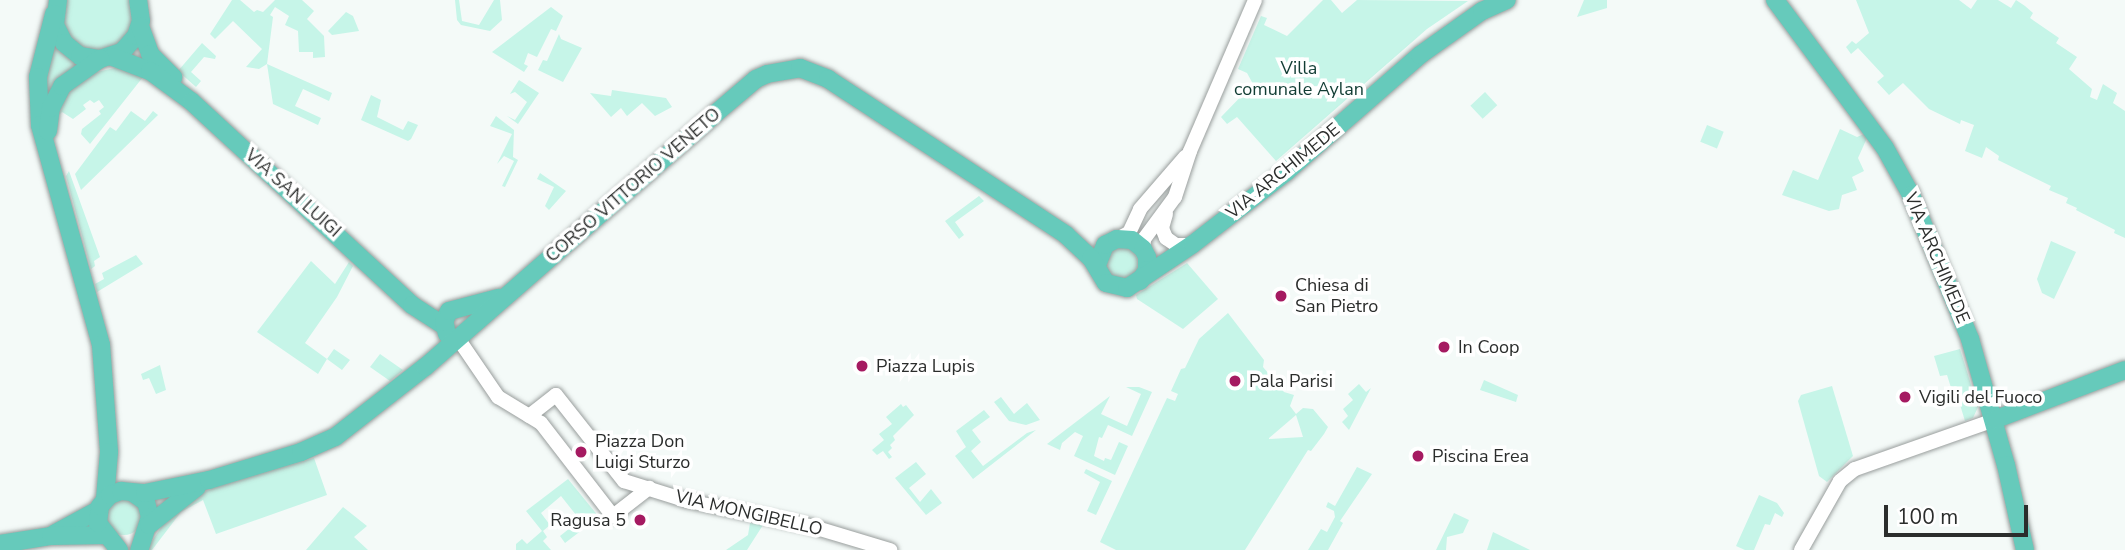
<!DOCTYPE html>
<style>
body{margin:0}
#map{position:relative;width:2125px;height:550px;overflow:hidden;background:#f4faf8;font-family:"Nunito Sans",sans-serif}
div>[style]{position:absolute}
.green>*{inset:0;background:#c6f5e8;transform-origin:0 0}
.round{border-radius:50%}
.roads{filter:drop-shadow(0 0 2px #999e9d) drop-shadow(0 0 2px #999e9d)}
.minor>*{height:14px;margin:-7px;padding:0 7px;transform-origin:7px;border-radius:7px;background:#fff}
.major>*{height:18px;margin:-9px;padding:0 9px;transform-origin:9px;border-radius:9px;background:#66cabb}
.dots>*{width:19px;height:19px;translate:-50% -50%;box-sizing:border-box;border:4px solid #fff;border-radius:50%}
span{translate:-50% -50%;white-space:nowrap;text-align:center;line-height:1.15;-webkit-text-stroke:7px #fff;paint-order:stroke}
.park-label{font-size:18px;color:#103c33}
.street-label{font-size:18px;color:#2b2d2c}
.poi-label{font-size:18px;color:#2b2d2c}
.left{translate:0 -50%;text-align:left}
.right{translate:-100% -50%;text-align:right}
.scale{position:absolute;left:1884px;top:505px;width:144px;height:32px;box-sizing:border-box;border:4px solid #2b2d2c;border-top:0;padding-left:9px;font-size:21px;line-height:24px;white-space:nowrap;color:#2b2d2c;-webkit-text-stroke:5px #fff;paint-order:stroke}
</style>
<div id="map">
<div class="green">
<i style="clip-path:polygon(66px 0,129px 0,132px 26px,122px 43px,102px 52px,80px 48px,72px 41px,62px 21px)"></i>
<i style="clip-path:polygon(232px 0,240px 0,254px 12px,257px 10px,263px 12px,275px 0,302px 0,314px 11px,307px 19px,324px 36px,325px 57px,313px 58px,313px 52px,299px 52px,298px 31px,285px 25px,289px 16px,275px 7px,270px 15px,273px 17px,267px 64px,332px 93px,329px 101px,303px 89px,295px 106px,321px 118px,318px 125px,273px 104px,267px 64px,259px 69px,246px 67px,262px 49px,233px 21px,215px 39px,210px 34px)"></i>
<i style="clip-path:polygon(455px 0,459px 0,462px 21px,479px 25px,494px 0,500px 0,502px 20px,490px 31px,461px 25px,457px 20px)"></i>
<i style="clip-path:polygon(1323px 0,1331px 0,1342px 13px,1357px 0,1468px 1px,1427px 29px,1276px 161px,1237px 117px,1227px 124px,1221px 117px,1253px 84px,1247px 73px,1238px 69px,1261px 16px,1267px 18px,1264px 25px,1287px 36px)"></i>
<i style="clip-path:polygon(1584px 0,1607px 0,1607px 8px,1577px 17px)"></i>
<i style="clip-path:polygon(1856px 0,1959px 0,1971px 9px,1977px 0,1998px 0,2011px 8px,2016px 0,2025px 6px,2033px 13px,2030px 18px,2059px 38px,2056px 43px,2077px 57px,2069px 69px,2092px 89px,2090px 97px,2097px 100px,2103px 84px,2117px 93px,2113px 103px,2125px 111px,2125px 238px,2114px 233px,2115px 230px,2076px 210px,2077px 208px,2066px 203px,2068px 198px,2049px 190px,2051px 186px,1998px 160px,1999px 156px,1986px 147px,1982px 158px,1965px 151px,1974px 125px,1961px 120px,1960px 124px,1929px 109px,1903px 83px,1889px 95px,1877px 82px,1884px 76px,1858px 48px,1851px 54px,1846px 47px,1852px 41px,1856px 44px,1869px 33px)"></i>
<i style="clip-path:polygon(551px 7px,563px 16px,556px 31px,551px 29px,537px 57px,528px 53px,524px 64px,528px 66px,524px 72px,492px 52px)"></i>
<i style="clip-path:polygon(346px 12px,353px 16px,359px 31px,332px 35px,328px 31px)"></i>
<i style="clip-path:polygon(559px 34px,561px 39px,582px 48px,563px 82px,538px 70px,543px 60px,547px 61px)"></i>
<i style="clip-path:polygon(50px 39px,78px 62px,78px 66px,42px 107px)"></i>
<i style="clip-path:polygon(202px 43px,216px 56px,215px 59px,204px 57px,191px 72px,201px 81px,196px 87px,178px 71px)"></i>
<i style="clip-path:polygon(119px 67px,143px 77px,90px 144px,81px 134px,82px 129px,101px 114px,99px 111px,104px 107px,99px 100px,94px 103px,90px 100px,83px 105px,86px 109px,73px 119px,62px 112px,59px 115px,58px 126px,55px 127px,57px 109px,66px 94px,88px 74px)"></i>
<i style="clip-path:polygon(519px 80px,539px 93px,518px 124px,507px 116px,515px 120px,527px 102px,515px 92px,510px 94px)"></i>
<i style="clip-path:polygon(612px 90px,666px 98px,672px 107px,655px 116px,642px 103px,627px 116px,621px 108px,611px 117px,590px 93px,611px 96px)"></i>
<i style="left:1485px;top:92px;width:18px;height:20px;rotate:47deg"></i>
<i style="clip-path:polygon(371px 95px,381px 100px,377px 117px,403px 130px,408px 121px,418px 125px,411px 139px,408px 141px,361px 120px)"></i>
<i style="clip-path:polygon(131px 111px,145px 121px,153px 111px,158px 115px,81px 190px,75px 174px,110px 127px,116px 131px)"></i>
<i style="clip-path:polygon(496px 116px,514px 130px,513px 157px,518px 160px,505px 187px,502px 186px,514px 161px,504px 156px,497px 164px,512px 134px,490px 126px)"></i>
<i style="left:1707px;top:125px;width:18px;height:18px;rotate:22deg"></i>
<i style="clip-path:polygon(1840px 129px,1857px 137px,1864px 134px,1867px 138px,1858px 158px,1864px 171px,1852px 177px,1857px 190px,1842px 195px,1839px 209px,1829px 211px,1782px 195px,1793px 170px,1818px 180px)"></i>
<i style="clip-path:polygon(69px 171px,100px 257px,94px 261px,95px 266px,91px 269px,66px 176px)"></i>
<i style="clip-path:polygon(540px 173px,566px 191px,549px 210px,545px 206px,554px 187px,537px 179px)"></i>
<i style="clip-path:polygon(979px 196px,984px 201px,955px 222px,964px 235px,959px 239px,945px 221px)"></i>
<i style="clip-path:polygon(2051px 241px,2076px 252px,2054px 299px,2042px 293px,2037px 279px)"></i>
<i class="round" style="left:1106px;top:248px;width:32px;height:32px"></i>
<i style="clip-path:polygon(136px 255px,143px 264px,97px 292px,95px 284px,104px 279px,102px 273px)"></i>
<i style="clip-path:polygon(311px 261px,335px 284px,349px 262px,353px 266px,337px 297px,305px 343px,327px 359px,334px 349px,350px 360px,342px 370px,327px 359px,318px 374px,257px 332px)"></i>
<i style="clip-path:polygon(1187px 263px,1218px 299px,1183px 329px,1137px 299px,1136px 295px)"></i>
<i style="clip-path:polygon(evenodd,1228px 313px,1264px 360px,1263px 367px,1284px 392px,1294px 395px,1290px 406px,1296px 414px,1303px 408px,1313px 409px,1328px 427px,1324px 434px,1311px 451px,1308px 450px,1245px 550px,1116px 550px,1100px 542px,1167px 398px,1175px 401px,1178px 394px,1171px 391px,1181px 369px,1185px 368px,1199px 339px,1228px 313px,1296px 415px,1303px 437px,1269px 439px,1269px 438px,1296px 415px)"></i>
<i style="clip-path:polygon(1960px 349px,1978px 407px,1973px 418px,1965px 421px,1957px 395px,1953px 394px,1947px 375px,1940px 376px,1934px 356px)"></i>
<i style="clip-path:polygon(380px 354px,403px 370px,390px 381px,370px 367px)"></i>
<i style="clip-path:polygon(160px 365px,166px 390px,156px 394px,149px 378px,143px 380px,141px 374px)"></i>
<i style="clip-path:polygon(1484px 380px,1518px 395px,1516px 402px,1480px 390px)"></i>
<i style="clip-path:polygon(1359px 384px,1366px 392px,1371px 388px,1349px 430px,1342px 422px,1348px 416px,1343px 409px,1353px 400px,1348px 394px)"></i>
<i style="clip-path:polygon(1832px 386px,1853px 456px,1827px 482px,1819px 476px,1798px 401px,1801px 395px)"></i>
<i style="clip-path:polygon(1126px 387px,1139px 387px,1152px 392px,1132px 436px,1108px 425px,1102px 438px,1099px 437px,1094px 456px,1104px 461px,1105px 458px,1111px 460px,1119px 442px,1128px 446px,1115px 475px,1074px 456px,1083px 436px,1075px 432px,1062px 443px,1060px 450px,1047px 444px,1110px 396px,1101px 414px,1127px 426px,1141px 394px)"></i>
<i style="clip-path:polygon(1001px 397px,1014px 414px,1027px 403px,1040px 420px,1026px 425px,1009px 421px,994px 402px)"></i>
<i style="clip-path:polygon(901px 404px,903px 407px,906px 405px,914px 415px,893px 436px,895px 440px,890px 445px,892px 448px,888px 452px,892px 457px,889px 459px,883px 451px,877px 455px,872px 450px,884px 440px,879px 434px,892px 424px,886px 417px)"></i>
<i style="clip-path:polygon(984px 410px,990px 417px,972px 430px,981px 442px,971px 451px,983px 466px,1027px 433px,1036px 430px,973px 479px,955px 456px,966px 447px,956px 431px)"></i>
<i style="clip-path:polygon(314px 458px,327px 495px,216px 534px,203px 500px,181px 512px,152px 550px,146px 550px,162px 526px,191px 498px,216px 487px)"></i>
<i style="clip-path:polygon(916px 462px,926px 474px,909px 488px,920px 502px,931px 489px,942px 503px,926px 515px,895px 478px)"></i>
<i style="clip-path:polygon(1357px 467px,1372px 474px,1340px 521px,1343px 523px,1328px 550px,1308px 550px,1321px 529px,1327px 532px,1335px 517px,1334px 511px,1326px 507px,1328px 502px,1335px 506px)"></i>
<i style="clip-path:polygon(1086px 469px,1112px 481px,1096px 515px,1087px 511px,1100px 482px,1084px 473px)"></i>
<i style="clip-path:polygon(568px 479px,599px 517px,565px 543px,560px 536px,580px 520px,561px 496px,541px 513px,550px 525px,543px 531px,547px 537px,543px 541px,551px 550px,516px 550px,516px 544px,522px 539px,527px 544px,542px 531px,526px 511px)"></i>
<i style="clip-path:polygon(1759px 495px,1777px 503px,1784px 513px,1782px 517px,1775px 513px,1770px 525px,1765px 524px,1754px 550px,1745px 550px,1736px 546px)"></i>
<i class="round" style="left:106px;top:499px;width:36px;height:36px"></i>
<i style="clip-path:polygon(343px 507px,367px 526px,354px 537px,368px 550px,306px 550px)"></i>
<i style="clip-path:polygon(1454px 513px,1469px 520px,1463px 533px,1447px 537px,1446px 550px,1436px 550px)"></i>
<i style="clip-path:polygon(750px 523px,763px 525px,747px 550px,726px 550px,748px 535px)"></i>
<i style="clip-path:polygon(1493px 532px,1530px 550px,1487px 550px)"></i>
</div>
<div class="roads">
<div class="minor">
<i style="left:1166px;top:214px;width:15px;rotate:106deg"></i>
<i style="left:1162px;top:228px;width:11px;rotate:68deg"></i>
<i style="left:1166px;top:238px;width:12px;rotate:35deg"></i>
<i style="left:1176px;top:245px;width:12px"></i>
<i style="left:1117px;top:239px;width:13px;rotate:-27deg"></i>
<i style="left:1129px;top:233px;width:26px;rotate:-65deg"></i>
<i style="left:1140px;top:209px;width:69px;rotate:-49.1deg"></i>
<i style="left:1143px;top:249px;width:10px;rotate:-84deg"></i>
<i style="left:1144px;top:239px;width:52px;rotate:-53.6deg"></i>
<i style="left:1175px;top:197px;width:48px;rotate:-71.9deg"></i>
<i style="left:1190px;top:151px;width:164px;rotate:-66.7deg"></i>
<i style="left:457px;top:337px;width:73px;rotate:55.7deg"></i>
<i style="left:498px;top:397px;width:50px;rotate:31.2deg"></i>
<i style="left:541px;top:423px;width:118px;rotate:52.3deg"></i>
<i style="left:613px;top:516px;width:46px;rotate:-37.9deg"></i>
<i style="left:529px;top:416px;width:34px;rotate:-38deg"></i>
<i style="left:556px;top:395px;width:110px;rotate:51.7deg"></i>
<i style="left:624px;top:481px;width:67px;rotate:17.4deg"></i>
<i style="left:688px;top:501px;width:125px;rotate:11.6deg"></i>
<i style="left:810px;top:526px;width:84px;rotate:16.7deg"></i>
<i style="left:1801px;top:550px;width:79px;rotate:-60.5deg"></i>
<i style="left:1840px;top:481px;width:19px;rotate:-39deg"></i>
<i style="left:1855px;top:469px;width:147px;rotate:-19.4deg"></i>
</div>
<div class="major">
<i style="left:58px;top:0;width:25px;rotate:97deg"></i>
<i style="left:55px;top:25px;width:20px;rotate:63deg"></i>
<i style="left:64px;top:43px;width:21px;rotate:39deg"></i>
<i style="left:80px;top:56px;width:20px;rotate:9deg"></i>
<i style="left:100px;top:59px;width:23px;rotate:-18deg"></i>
<i style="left:122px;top:52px;width:21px;rotate:-49deg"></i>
<i style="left:136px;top:36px;width:16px;rotate:-72deg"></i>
<i style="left:141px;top:21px;width:21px;rotate:-98deg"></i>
<i style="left:1775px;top:0;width:184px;rotate:53.4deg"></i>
<i style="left:1885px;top:148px;width:54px;rotate:61deg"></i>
<i style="left:1911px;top:195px;width:156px;rotate:67.7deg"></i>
<i style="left:1970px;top:339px;width:131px;rotate:74.1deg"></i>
<i style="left:2006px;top:465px;width:87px;rotate:77.4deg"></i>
<i style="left:54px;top:14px;width:65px;rotate:104.3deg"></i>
<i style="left:38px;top:77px;width:48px;rotate:87.6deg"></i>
<i style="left:40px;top:125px;width:228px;rotate:74.5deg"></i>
<i style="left:101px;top:345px;width:107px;rotate:85.7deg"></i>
<i style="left:109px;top:452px;width:47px;rotate:94.9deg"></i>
<i style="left:140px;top:26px;width:30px;rotate:70deg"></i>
<i style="left:150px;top:54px;width:33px;rotate:45deg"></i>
<i style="left:113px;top:57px;width:40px;rotate:21deg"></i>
<i style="left:150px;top:71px;width:52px;rotate:36.4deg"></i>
<i style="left:192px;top:102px;width:299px;rotate:42.7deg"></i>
<i style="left:412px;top:305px;width:40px;rotate:32.9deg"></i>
<i style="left:48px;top:131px;width:23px;rotate:-83deg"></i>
<i style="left:51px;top:108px;width:25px;rotate:-63deg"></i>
<i style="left:62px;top:86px;width:47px;rotate:-35.4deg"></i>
<i style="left:1097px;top:265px;width:22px;rotate:-68deg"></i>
<i style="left:1105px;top:245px;width:13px;rotate:-27deg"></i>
<i style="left:1117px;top:239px;width:15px;rotate:4deg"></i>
<i style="left:1132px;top:240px;width:14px;rotate:39deg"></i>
<i style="left:1143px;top:249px;width:9px;rotate:63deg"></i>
<i style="left:1147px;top:257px;width:13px;rotate:90deg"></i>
<i style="left:1147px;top:270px;width:13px;rotate:122deg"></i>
<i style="left:447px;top:334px;width:12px;rotate:-104deg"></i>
<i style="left:444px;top:322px;width:12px;rotate:-66deg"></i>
<i style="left:449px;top:311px;width:51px;rotate:-14.9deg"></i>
<i style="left:1994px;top:420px;width:140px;rotate:-20.9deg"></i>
<i style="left:133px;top:493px;width:16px;rotate:35deg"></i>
<i style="left:146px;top:502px;width:16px;rotate:75deg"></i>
<i style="left:150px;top:517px;width:35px;rotate:108deg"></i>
<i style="left:149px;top:525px;width:61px;rotate:-38.4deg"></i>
<i style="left:54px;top:534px;width:50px;rotate:-28.6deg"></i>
<i style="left:0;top:544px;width:52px;rotate:-8.9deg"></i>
<i style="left:51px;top:536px;width:54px;rotate:-1.1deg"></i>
<i style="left:119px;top:550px;width:34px;rotate:-128deg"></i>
<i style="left:98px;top:523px;width:17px;rotate:-83deg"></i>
<i style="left:100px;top:506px;width:15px;rotate:-48deg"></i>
<i style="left:110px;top:495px;width:12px;rotate:-20deg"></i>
<i style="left:121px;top:491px;width:24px;rotate:5deg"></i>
<i style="left:145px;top:493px;width:65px;rotate:-11.5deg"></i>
<i style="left:209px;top:480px;width:96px;rotate:-16.9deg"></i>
<i style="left:301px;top:452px;width:37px;rotate:-24deg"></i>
<i style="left:335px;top:437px;width:114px;rotate:-37.9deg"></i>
<i style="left:425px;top:367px;width:386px;rotate:-41.1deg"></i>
<i style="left:716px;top:113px;width:52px;rotate:-40.4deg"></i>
<i style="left:756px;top:79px;width:12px;rotate:-24deg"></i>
<i style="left:767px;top:74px;width:34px;rotate:-10deg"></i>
<i style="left:800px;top:68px;width:30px;rotate:21deg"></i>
<i style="left:828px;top:79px;width:285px;rotate:33.2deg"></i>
<i style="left:1066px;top:235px;width:34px;rotate:43deg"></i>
<i style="left:1091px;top:258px;width:29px;rotate:59deg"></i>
<i style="left:1106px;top:283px;width:22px;rotate:13deg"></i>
<i style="left:1127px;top:288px;width:79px;rotate:-33.7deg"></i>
<i style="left:1193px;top:244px;width:118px;rotate:-37.7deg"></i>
<i style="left:1286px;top:172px;width:178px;rotate:-41.1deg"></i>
<i style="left:1420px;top:55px;width:76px;rotate:-35.4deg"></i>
<i style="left:1482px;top:11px;width:27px;rotate:-24deg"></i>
</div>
</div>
<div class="dots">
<i style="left:1281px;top:296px;background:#a51a61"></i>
<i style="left:1444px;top:347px;background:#a51a61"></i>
<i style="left:862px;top:366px;background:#a51a61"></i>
<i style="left:1235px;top:381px;background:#a51a61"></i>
<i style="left:1905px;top:397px;background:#a51a61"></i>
<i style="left:581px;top:452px;background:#a51a61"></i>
<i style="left:1418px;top:456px;background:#a51a61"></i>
<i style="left:640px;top:520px;background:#a51a61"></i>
</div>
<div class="park-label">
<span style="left:1299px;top:79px">Villa<br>comunale Aylan</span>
</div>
<div class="street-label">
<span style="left:1283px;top:171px;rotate:-39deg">VIA ARCHIMEDE</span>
<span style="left:633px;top:185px;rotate:-41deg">CORSO VITTORIO VENETO</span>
<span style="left:293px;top:193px;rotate:42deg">VIA SAN LUIGI</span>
<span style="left:1937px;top:258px;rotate:67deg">VIA ARCHIMEDE</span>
<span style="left:749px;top:513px;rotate:13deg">VIA MONGIBELLO</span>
</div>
<div class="poi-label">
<span class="left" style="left:1295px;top:296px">Chiesa di<br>San Pietro</span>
<span class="left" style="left:1458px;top:347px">In Coop</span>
<span class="left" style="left:876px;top:366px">Piazza Lupis</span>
<span class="left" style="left:1249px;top:381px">Pala Parisi</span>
<span class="left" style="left:1919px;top:397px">Vigili del Fuoco</span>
<span class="left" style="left:595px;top:452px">Piazza Don<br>Luigi Sturzo</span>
<span class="left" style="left:1432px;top:456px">Piscina Erea</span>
<span class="right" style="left:626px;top:520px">Ragusa 5</span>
</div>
<div class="scale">100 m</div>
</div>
